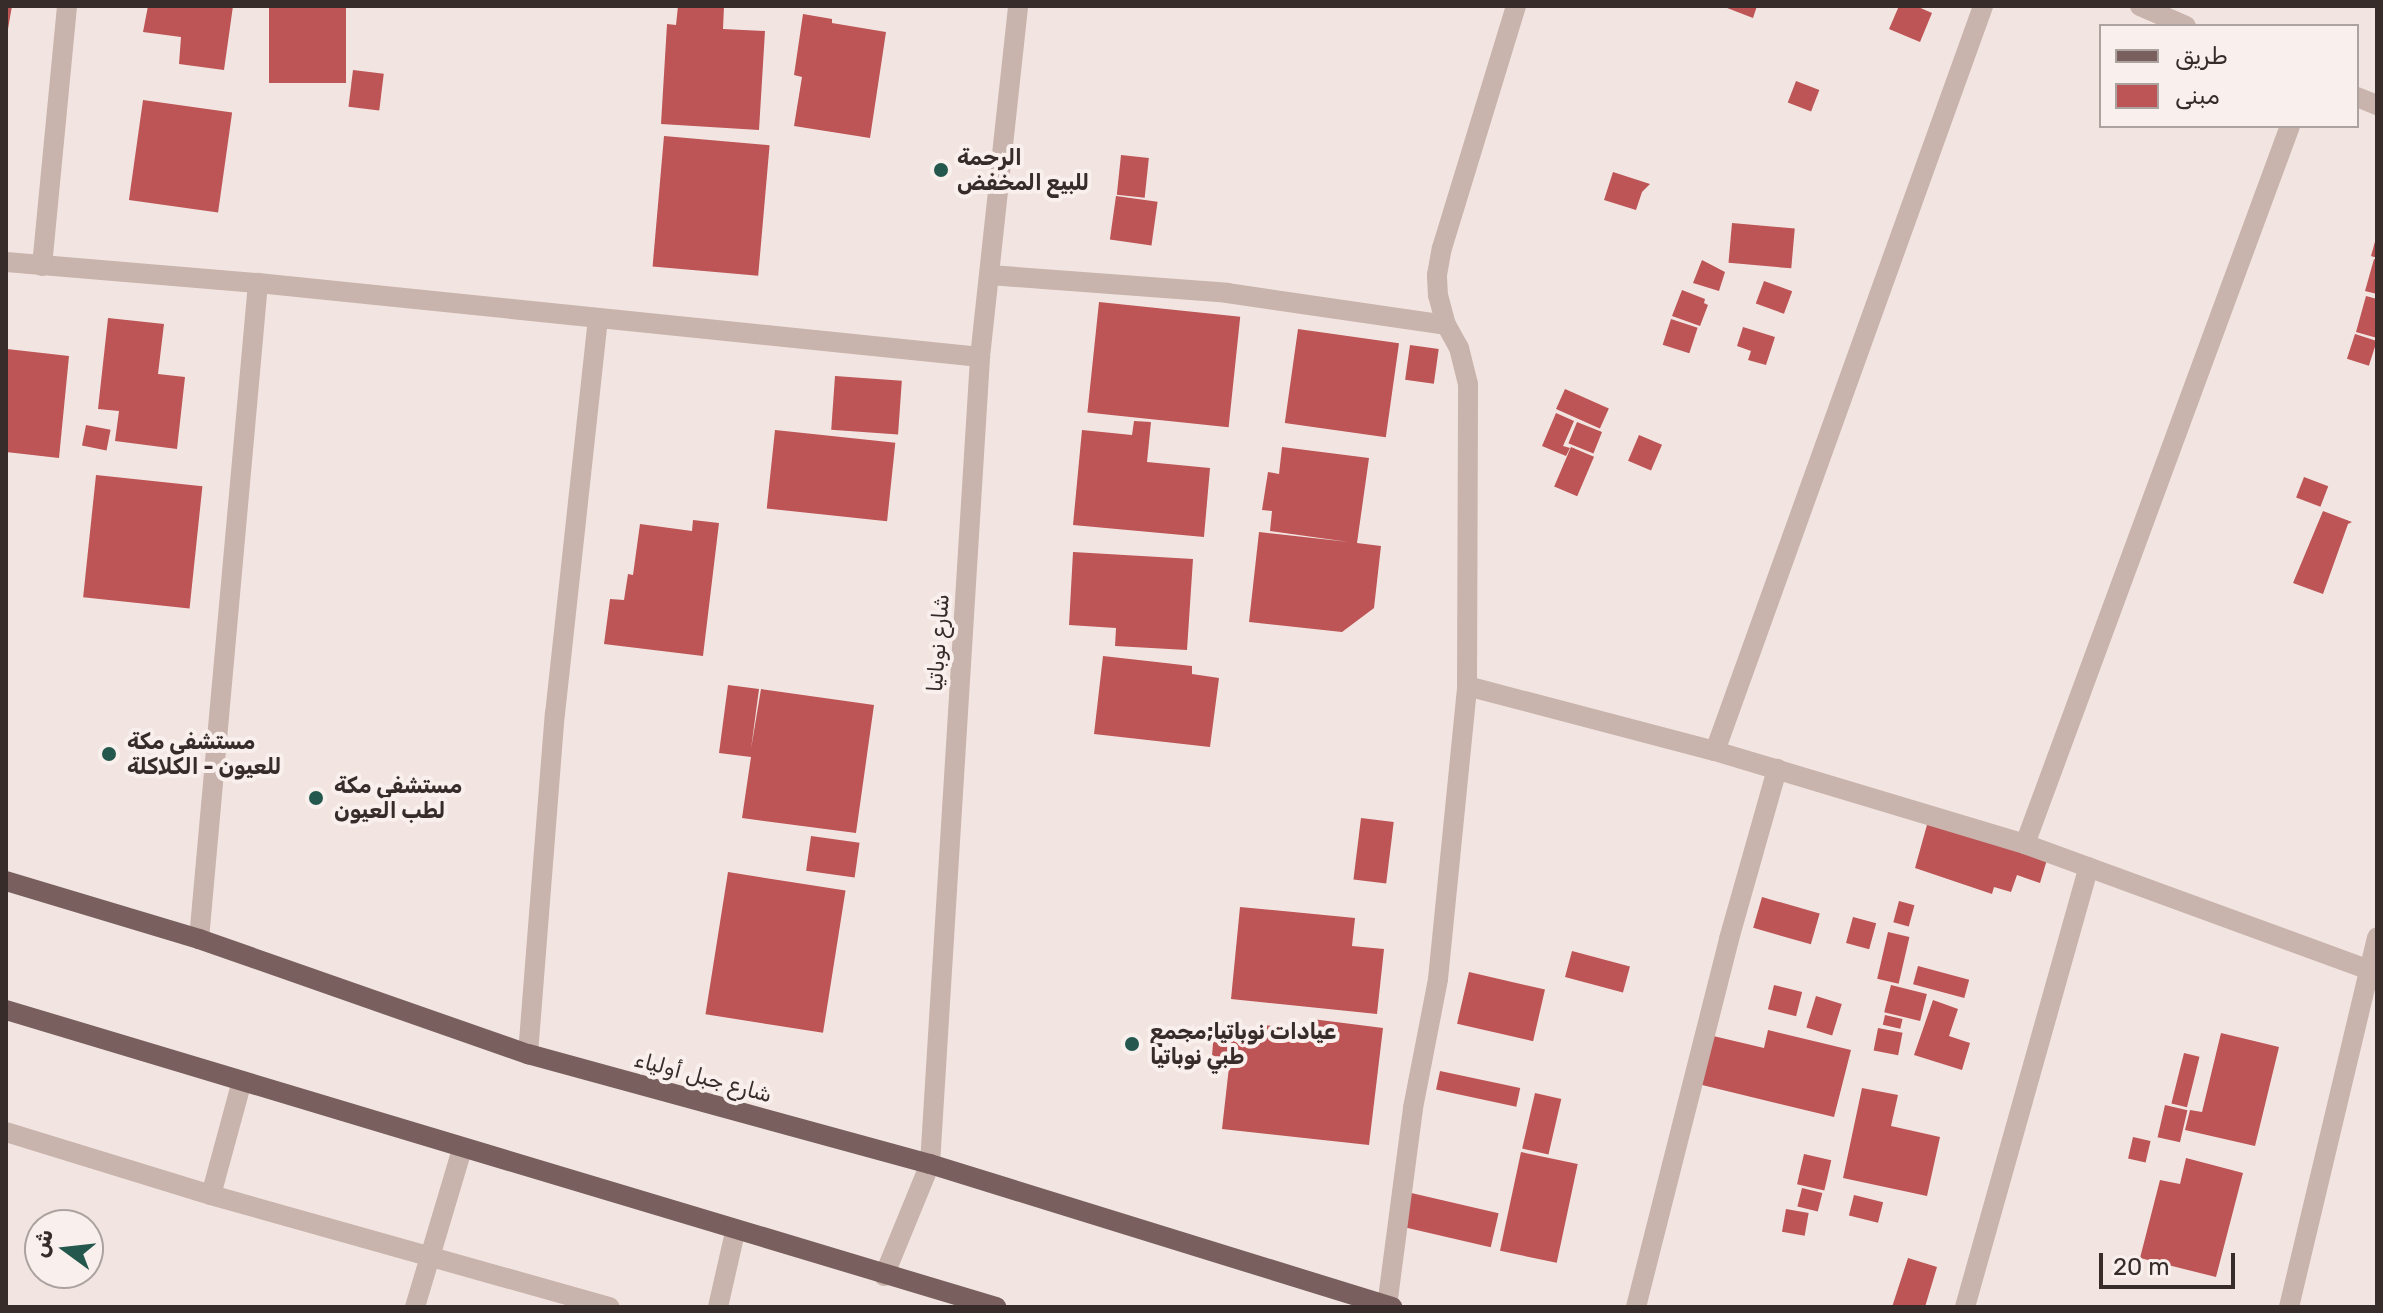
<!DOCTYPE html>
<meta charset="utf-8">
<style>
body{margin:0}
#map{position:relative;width:2383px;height:1313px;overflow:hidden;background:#f2e5e1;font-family:Rubik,"Noto Sans Arabic",sans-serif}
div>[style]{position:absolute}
.building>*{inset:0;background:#bd5455;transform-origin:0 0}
.minor>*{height:20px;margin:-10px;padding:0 10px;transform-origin:10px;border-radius:10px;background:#c9b3ad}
.major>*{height:20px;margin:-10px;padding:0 10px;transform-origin:10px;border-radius:10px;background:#79605e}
.dots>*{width:22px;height:22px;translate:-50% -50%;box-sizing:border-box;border:4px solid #f9f0ed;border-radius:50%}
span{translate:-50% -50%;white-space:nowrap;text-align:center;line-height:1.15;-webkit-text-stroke:8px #f9f0ed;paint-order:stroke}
.poi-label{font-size:22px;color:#382c2b;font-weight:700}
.left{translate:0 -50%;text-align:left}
.street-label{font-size:22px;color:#382c2b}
.frame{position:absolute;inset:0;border:8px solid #382c2b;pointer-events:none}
.legend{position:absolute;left:2099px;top:24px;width:260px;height:104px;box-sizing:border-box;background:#f9f0ed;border:2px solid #aca29f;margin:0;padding:10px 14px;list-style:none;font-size:24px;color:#382c2b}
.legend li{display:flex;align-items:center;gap:16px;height:40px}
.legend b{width:40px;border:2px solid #aca29f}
.north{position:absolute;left:24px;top:1209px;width:80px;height:80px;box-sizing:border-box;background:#f9f0ed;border:2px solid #aca29f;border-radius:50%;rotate:285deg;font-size:22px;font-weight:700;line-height:32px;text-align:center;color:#382c2b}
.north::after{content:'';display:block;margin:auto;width:28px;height:36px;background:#24574d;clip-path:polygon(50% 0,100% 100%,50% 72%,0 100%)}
.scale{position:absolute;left:2099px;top:1253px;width:136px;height:36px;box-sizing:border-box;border:4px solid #382c2b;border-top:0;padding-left:10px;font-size:24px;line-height:28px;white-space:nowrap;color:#382c2b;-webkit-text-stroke:6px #f9f0ed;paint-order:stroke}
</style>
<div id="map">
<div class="building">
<i style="clip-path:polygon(6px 6px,12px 6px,8px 29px,6px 29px)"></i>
<i style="clip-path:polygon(148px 6px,233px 6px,224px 70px,179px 64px,181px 37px,143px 32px)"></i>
<i style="left:269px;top:6px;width:77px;height:77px"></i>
<i style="clip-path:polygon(678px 6px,724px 6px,723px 29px,765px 31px,759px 130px,661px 124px,667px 24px,676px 25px)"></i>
<i style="clip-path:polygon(1722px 6px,1757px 6px,1753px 18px)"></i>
<i style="clip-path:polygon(1899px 6px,1916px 6px,1932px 13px,1920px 42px,1889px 29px)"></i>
<i style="clip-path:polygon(803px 14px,832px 19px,832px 23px,886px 32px,870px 138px,794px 126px,802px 77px,794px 75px)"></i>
<i style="left:353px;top:70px;width:31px;height:37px;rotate:7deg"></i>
<i style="left:1796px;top:81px;width:25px;height:23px;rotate:21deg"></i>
<i style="left:143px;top:100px;width:90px;height:101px;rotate:8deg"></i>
<i style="left:664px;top:136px;width:106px;height:131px;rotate:5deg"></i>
<i style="left:1121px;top:155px;width:28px;height:40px;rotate:6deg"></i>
<i style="clip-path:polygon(1613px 172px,1650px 184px,1642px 192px,1636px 210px,1604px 200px)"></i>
<i style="left:1116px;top:196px;width:42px;height:44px;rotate:8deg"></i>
<i style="left:1732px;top:223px;width:63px;height:40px;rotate:5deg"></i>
<i style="clip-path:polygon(2376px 238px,2377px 238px,2377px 258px,2371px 256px)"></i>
<i style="clip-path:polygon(2374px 259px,2377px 260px,2377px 294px,2365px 291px)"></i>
<i style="clip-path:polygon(1702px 260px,1725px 272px,1719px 291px,1693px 283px)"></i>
<i style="left:1764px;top:281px;width:30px;height:24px;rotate:20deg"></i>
<i style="clip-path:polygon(1682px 290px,1705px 299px,1704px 303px,1708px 305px,1700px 326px,1672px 316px)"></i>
<i style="clip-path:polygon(2366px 296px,2377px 299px,2377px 338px,2356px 332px)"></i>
<i style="left:1099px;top:302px;width:142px;height:111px;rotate:6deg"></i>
<i style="clip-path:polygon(108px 318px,164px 324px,158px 374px,185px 377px,177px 449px,115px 441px,119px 411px,98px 409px)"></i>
<i style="left:1671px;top:319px;width:28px;height:27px;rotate:18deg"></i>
<i style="clip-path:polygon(1743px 327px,1775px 337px,1766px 365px,1748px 360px,1751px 351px,1737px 346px)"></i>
<i style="left:1298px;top:329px;width:102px;height:95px;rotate:8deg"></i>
<i style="left:2355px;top:334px;width:23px;height:26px;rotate:18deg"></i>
<i style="left:1410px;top:345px;width:29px;height:35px;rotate:8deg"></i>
<i style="clip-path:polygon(7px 349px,69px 356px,59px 458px,6px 452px)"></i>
<i style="left:835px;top:376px;width:67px;height:54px;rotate:4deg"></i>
<i style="left:1565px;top:389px;width:48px;height:22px;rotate:24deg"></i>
<i style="clip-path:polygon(1556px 413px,1574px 421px,1563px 446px,1570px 448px,1566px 456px,1542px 446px)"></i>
<i style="clip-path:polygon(1134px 421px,1151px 422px,1147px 462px,1210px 468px,1204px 537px,1073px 525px,1082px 430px,1132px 435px)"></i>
<i style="left:1577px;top:422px;width:27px;height:23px;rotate:22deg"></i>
<i style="left:86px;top:425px;width:25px;height:21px;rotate:11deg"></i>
<i style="left:775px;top:430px;width:121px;height:79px;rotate:6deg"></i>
<i style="left:1639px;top:435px;width:25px;height:28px;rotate:23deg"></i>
<i style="clip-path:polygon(1282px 447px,1369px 458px,1357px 543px,1381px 546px,1374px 608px,1342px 632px,1249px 622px,1259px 532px,1349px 542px,1270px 531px,1272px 511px,1262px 510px,1268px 472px,1279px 474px)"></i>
<i style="left:1571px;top:447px;width:25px;height:43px;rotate:23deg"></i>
<i style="left:96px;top:475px;width:107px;height:123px;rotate:6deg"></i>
<i style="left:2304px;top:477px;width:26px;height:22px;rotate:21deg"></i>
<i style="clip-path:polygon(2323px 511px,2352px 522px,2348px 524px,2323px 594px,2293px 583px)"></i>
<i style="clip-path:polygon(693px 520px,719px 523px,703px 656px,604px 644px,610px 599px,624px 600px,628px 574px,633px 575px,640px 524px,692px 531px)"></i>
<i style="clip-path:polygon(1073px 552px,1193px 559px,1187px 650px,1115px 646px,1116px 628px,1069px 625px)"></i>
<i style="clip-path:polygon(1103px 656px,1192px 666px,1192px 674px,1219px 678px,1210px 747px,1094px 734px)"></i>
<i style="clip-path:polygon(728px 685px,759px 689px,751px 749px,761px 689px,874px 705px,856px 833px,742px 818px,751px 757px,719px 753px)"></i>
<i style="clip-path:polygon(1930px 814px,2049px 853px,2040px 883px,2017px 875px,2011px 892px,1994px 887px,1992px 894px,1915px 868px)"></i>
<i style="left:1361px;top:818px;width:33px;height:62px;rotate:7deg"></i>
<i style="left:811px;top:836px;width:49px;height:35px;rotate:8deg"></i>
<i style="left:728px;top:872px;width:119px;height:144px;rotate:9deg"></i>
<i style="left:1762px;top:897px;width:60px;height:32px;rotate:16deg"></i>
<i style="left:1899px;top:901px;width:16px;height:22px;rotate:15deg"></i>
<i style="clip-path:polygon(1240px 907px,1355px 918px,1352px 946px,1384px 949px,1377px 1014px,1231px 999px)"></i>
<i style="left:1853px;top:917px;width:24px;height:27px;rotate:15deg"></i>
<i style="left:1888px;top:932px;width:22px;height:48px;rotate:13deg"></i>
<i style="left:1572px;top:951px;width:60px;height:27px;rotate:15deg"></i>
<i style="left:1918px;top:966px;width:53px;height:19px;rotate:15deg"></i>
<i style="left:1469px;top:972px;width:78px;height:53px;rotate:13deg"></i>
<i style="left:1774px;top:985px;width:29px;height:25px;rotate:14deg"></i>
<i style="left:1891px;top:985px;width:37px;height:28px;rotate:14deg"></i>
<i style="left:1816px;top:996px;width:27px;height:33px;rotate:17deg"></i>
<i style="clip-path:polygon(1933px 1000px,1958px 1009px,1949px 1036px,1970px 1043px,1962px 1070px,1914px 1055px)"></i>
<i style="left:1885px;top:1015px;width:18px;height:10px;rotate:13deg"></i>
<i style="clip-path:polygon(1312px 1019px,1383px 1028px,1369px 1145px,1222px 1129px,1230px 1058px,1212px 1056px,1214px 1031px,1263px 1037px,1264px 1025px,1311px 1031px)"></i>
<i style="left:1878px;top:1028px;width:25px;height:23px;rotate:11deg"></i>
<i style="clip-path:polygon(1768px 1030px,1851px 1050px,1834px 1117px,1698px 1084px,1709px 1035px,1764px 1048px)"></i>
<i style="clip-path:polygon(2221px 1033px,2279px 1047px,2255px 1146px,2185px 1130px,2190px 1110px,2202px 1112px)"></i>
<i style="left:2184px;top:1053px;width:16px;height:52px;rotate:14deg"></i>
<i style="left:1440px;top:1071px;width:82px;height:19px;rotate:12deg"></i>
<i style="clip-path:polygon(1862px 1088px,1898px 1095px,1891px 1126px,1940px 1137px,1927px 1196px,1843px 1178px)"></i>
<i style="left:1535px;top:1093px;width:27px;height:57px;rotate:13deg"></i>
<i style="left:2165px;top:1105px;width:23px;height:33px;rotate:13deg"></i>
<i style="left:2133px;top:1137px;width:18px;height:22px;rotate:13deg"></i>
<i style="left:1521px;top:1152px;width:58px;height:101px;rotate:12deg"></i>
<i style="left:1804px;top:1154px;width:28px;height:31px;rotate:13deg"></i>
<i style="clip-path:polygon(2186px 1158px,2243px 1173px,2216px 1277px,2140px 1258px,2160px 1180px,2180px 1184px)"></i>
<i style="left:1802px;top:1188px;width:21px;height:19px;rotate:14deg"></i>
<i style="left:1407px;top:1192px;width:94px;height:35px;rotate:13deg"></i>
<i style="left:1854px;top:1195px;width:30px;height:21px;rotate:14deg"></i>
<i style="left:1786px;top:1209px;width:23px;height:23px;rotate:10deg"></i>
<i style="clip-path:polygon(1908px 1258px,1937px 1267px,1925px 1307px,1892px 1307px)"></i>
</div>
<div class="minor">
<i style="left:2140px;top:6px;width:50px;rotate:23.5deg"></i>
<i style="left:2357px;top:97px;width:22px;rotate:22deg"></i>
<i style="left:6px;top:262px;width:253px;rotate:4.8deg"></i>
<i style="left:258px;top:283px;width:726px;rotate:5.85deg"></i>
<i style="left:42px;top:266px;width:261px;rotate:-84.5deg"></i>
<i style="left:990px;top:275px;width:238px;rotate:4.3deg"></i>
<i style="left:1227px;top:293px;width:221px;rotate:8.3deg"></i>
<i style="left:1467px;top:686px;width:256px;rotate:14.7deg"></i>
<i style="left:1715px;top:751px;width:324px;rotate:16.7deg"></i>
<i style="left:2025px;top:844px;width:375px;rotate:20.1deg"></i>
<i style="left:1715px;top:751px;width:792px;rotate:-70.21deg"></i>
<i style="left:2025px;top:844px;width:765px;rotate:-69.74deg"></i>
<i style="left:199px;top:939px;width:659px;rotate:-84.86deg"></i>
<i style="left:528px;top:1054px;width:341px;rotate:-85.5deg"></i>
<i style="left:555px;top:714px;width:397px;rotate:-83.8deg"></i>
<i style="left:6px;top:1132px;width:214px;rotate:17.1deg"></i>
<i style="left:211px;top:1195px;width:414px;rotate:15.7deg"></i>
<i style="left:211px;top:1195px;width:118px;rotate:-74.8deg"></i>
<i style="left:884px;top:1276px;width:121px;rotate:-67.7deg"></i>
<i style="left:930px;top:1164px;width:809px;rotate:-86.45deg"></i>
<i style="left:980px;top:357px;width:353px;rotate:-83.8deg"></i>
<i style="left:1387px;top:1306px;width:200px;rotate:-82.5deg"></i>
<i style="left:1413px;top:1108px;width:131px;rotate:-79deg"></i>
<i style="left:1438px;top:979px;width:294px;rotate:-84.3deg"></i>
<i style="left:1467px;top:686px;width:302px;rotate:-89.8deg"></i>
<i style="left:1468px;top:384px;width:37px;rotate:-104deg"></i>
<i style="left:1459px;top:348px;width:26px;rotate:-119deg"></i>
<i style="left:1446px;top:325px;width:30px;rotate:-105deg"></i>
<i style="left:1438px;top:296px;width:21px;rotate:-93deg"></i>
<i style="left:1437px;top:275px;width:27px;rotate:-80deg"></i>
<i style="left:1442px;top:248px;width:253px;rotate:-73deg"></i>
<i style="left:415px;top:1307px;width:165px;rotate:-73.4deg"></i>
<i style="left:718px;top:1307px;width:77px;rotate:-77.2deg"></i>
<i style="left:1636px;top:1307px;width:380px;rotate:-75.8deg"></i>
<i style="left:1729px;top:939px;width:177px;rotate:-74.2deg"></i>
<i style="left:1965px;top:1307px;width:457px;rotate:-74.3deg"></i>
<i style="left:2289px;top:1307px;width:380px;rotate:-76.6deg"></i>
</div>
<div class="major">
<i style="left:6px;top:881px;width:202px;rotate:16.7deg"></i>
<i style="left:199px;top:939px;width:349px;rotate:19.3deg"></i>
<i style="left:528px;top:1054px;width:417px;rotate:15.3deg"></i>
<i style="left:930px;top:1164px;width:484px;rotate:17.2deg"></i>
<i style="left:6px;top:1010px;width:1034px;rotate:16.7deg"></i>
</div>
<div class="dots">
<i style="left:941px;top:170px;background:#24574d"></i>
<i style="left:109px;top:754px;background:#24574d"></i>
<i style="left:316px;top:798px;background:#24574d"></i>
<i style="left:1132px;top:1044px;background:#24574d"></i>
</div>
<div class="poi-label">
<span class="left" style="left:957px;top:170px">الرحمة<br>للبيع المخفض</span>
<span class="left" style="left:127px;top:754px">مستشفى مكة<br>للعيون - الكلاكلة</span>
<span class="left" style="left:334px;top:798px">مستشفى مكة<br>لطب العيون</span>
<span class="left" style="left:1150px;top:1044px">عيادات نوباتيا;مجمع<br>طبي نوباتيا</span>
</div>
<div class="street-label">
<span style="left:938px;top:643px;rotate:-86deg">شارع نوباتيا</span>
<span style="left:703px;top:1077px;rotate:15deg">شارع جبل أولياء</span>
</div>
<div class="frame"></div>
<ul class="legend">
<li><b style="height:10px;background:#79605e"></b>طريق</li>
<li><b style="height:22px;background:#bd5455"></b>مبنى</li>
</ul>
<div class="north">ش</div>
<div class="scale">20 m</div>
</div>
